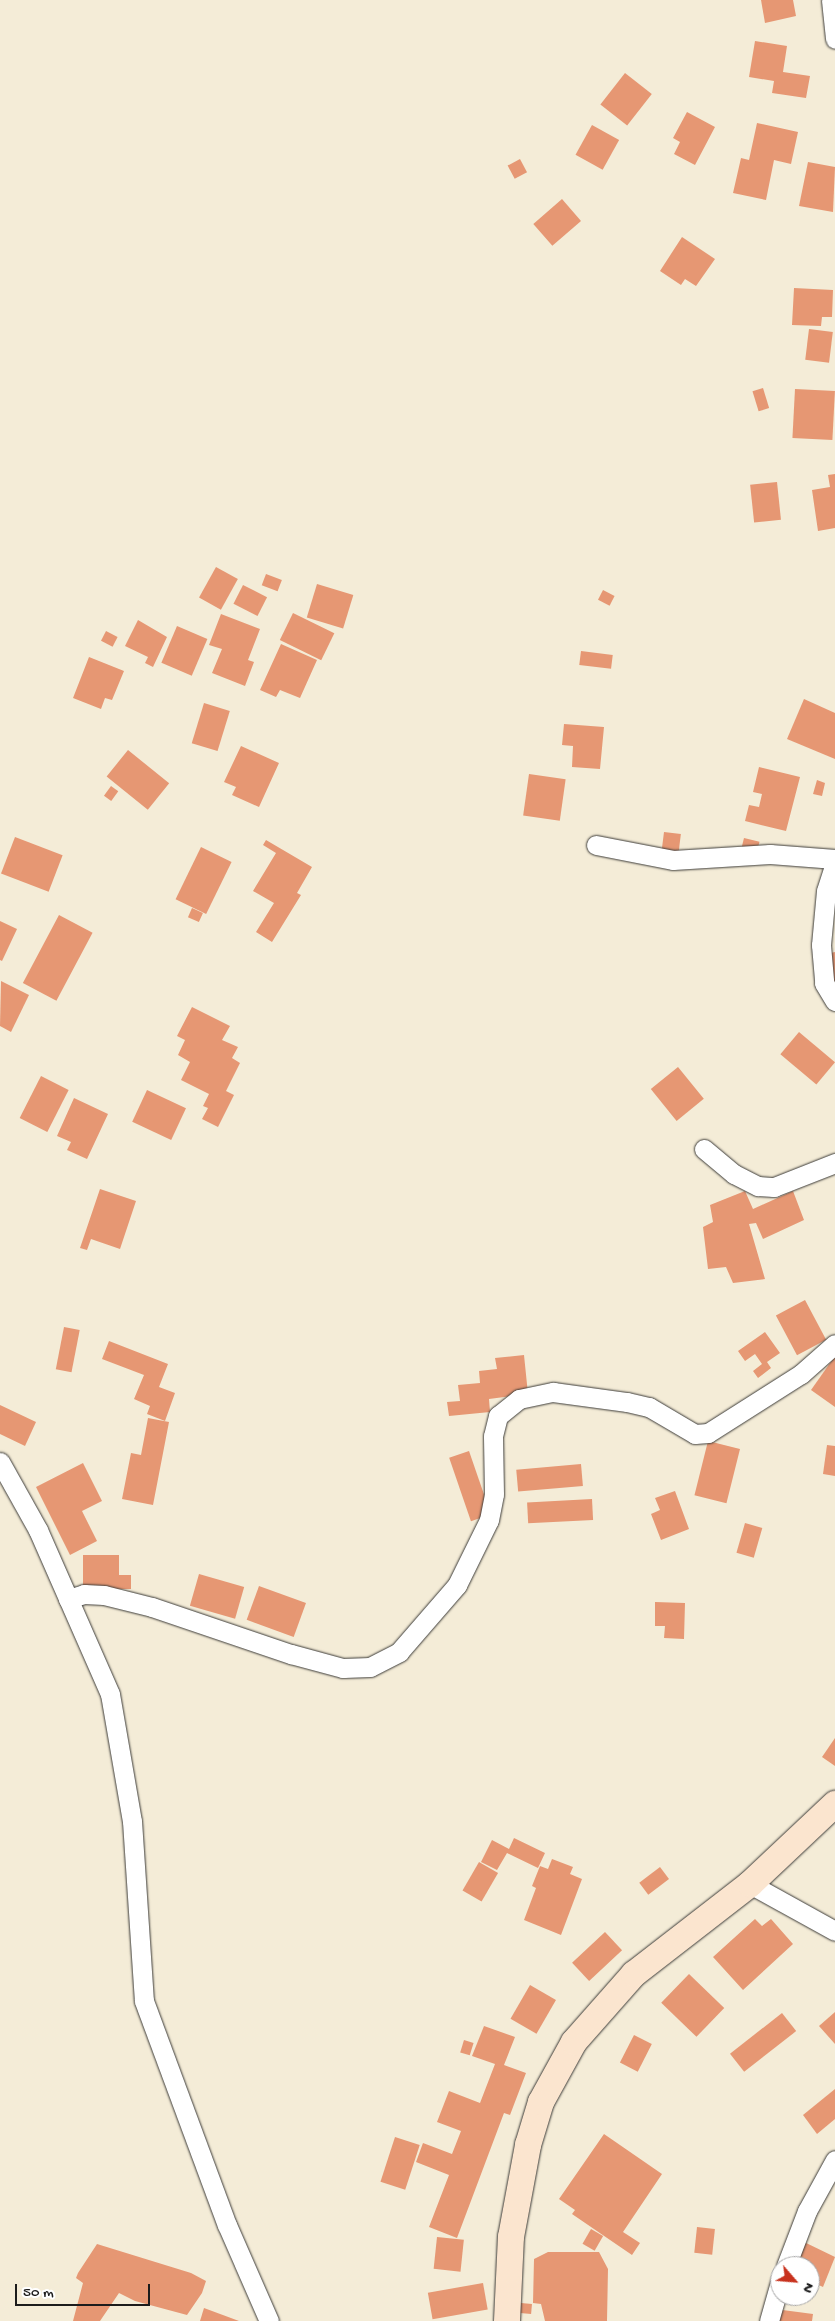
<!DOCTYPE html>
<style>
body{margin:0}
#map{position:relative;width:835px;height:2321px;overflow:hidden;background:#f4ecd7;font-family:"Gochi Hand",sans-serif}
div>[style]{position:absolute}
.building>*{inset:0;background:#e69773;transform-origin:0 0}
.roads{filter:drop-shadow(0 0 1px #3c3b38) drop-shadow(0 0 1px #3c3b38)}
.minor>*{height:19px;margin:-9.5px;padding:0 9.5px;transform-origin:9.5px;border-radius:9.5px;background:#fff}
.secondary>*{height:26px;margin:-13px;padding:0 13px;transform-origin:13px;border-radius:13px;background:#fbe5cf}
span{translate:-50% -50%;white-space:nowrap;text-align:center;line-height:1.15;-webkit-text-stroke:4px #fff;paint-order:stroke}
.north{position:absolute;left:770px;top:2256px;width:50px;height:50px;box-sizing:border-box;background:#fff;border:1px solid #a4a4a4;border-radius:50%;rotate:117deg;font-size:14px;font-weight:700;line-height:20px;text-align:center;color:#1c1c1c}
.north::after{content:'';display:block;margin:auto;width:18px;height:22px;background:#c8321e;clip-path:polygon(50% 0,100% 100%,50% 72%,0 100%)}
.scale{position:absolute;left:15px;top:2284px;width:135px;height:22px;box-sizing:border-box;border:2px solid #1c1c1c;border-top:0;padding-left:6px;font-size:15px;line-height:18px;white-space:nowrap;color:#1c1c1c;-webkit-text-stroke:4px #fff;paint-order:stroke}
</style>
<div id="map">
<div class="building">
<i style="clip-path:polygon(761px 0,793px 0,796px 16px,765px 23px)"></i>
<i style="clip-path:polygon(755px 41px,787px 46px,783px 72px,810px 76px,806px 98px,772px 93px,774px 81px,749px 77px)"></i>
<i style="left:625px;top:73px;width:34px;height:40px;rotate:38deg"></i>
<i style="clip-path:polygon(687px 112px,715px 127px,695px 165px,674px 154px,680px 142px,673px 138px)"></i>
<i style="clip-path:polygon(757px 123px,798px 132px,791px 164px,774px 160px,766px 200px,733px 193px,741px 158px,749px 160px)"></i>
<i style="left:592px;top:125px;width:31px;height:34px;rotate:29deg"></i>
<i style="left:520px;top:159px;width:15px;height:14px;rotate:62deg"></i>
<i style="clip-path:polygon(808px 162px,835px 167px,833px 212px,799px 206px)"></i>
<i style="left:562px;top:199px;width:29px;height:38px;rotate:49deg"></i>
<i style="clip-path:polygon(682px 237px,715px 259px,696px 286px,685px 279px,681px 285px,660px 271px)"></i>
<i style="clip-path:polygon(794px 288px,833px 290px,832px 317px,822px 317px,821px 326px,792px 325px)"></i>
<i style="left:809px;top:329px;width:24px;height:31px;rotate:7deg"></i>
<i style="left:763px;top:388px;width:21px;height:11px;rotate:73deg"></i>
<i style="left:795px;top:389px;width:40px;height:49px;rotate:3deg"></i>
<i style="clip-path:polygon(835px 474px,835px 528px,818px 531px,812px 490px,830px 487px,828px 475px)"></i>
<i style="left:777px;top:482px;width:38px;height:27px;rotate:84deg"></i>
<i style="left:216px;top:567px;width:25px;height:35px;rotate:29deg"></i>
<i style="left:266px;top:574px;width:17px;height:12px;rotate:21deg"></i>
<i style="left:317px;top:584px;width:38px;height:35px;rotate:17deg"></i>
<i style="left:243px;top:585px;width:27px;height:21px;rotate:27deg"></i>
<i style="left:603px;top:590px;width:13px;height:11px;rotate:27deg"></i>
<i style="left:293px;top:613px;width:46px;height:30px;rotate:26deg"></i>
<i style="clip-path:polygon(221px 614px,260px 629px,248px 660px,254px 662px,245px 686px,212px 673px,222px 649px,209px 645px)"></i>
<i style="clip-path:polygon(138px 620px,167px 637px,153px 667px,145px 663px,148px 657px,125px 646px)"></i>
<i style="left:177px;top:626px;width:33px;height:40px;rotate:23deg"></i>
<i style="left:106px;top:631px;width:13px;height:11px;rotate:27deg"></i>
<i style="clip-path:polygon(281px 644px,317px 660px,300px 698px,280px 690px,276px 697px,260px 690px)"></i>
<i style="left:581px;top:651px;width:32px;height:14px;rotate:7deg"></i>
<i style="clip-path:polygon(89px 657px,124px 671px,112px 700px,105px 698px,101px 709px,73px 698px)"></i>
<i style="clip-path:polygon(804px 699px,835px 713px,835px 759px,787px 739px)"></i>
<i style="left:204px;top:703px;width:27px;height:42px;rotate:17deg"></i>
<i style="clip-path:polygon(564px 724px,604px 727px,600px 769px,572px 767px,573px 746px,562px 745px)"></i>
<i style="clip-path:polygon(241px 746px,279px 763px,259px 807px,232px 795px,236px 787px,224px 782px)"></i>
<i style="left:128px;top:750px;width:53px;height:34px;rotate:39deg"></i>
<i style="clip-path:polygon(759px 767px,800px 777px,786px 831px,745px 821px,749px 805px,759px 807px,762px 794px,753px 792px)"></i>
<i style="left:529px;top:774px;width:37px;height:42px;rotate:8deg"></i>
<i style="clip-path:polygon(817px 780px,825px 783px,822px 796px,813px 794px)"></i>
<i style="left:111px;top:786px;width:9px;height:12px;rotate:36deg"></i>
<i style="left:664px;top:832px;width:17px;height:22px;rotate:7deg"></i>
<i style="left:15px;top:837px;width:51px;height:39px;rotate:21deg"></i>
<i style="left:744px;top:838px;width:16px;height:11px;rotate:14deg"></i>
<i style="clip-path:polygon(266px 840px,312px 867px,297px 893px,301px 895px,272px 942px,256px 932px,274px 903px,253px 891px,276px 853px,263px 845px)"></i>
<i style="left:201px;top:847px;width:34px;height:58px;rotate:26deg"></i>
<i style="left:192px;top:908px;width:12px;height:10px;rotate:24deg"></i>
<i style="left:59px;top:915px;width:38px;height:77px;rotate:28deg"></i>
<i style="clip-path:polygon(0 921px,17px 929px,2px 961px,0 960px)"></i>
<i style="clip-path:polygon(835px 952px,835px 997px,826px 954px)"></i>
<i style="clip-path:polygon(1px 981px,29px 995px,11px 1032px,0 1026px)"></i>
<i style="clip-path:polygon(192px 1007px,230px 1026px,222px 1040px,238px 1047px,232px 1058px,240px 1063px,226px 1091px,234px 1095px,218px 1127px,202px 1119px,208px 1108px,203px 1106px,209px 1094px,181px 1080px,190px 1062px,178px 1055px,185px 1040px,177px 1036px)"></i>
<i style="left:799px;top:1032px;width:47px;height:29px;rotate:40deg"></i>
<i style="left:678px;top:1067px;width:41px;height:35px;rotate:51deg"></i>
<i style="left:41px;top:1076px;width:31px;height:47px;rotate:27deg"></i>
<i style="left:147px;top:1090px;width:43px;height:35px;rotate:25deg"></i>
<i style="clip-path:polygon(74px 1098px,108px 1114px,87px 1159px,67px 1150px,71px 1142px,57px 1136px)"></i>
<i style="clip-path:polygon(100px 1189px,136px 1201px,120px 1249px,91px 1239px,87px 1250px,80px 1248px)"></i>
<i style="clip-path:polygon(745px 1191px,753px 1209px,793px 1191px,804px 1220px,763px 1239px,756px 1223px,749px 1224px,765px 1279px,733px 1283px,726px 1267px,708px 1269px,703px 1227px,713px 1222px,710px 1205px)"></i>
<i style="left:805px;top:1300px;width:45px;height:33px;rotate:62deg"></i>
<i style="left:64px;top:1327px;width:16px;height:43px;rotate:11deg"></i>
<i style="clip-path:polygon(765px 1332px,780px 1353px,767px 1362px,771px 1368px,758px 1378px,753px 1371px,762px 1364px,755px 1354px,745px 1361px,738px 1351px)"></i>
<i style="clip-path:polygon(109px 1341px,168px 1364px,159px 1387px,175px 1393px,165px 1421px,147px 1414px,150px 1406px,134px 1399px,144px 1375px,102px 1359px)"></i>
<i style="clip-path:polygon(524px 1355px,528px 1394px,489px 1399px,490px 1412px,449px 1416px,447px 1402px,460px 1401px,458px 1385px,480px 1383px,479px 1371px,497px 1369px,495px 1358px)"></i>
<i style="clip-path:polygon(835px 1356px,835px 1407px,811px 1390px)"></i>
<i style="clip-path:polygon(0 1405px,36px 1422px,25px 1446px,0 1434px)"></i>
<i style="clip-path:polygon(148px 1418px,169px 1422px,153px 1505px,122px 1499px,131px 1453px,141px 1455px)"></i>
<i style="left:708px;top:1441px;width:33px;height:56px;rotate:14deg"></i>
<i style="clip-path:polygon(827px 1445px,835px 1446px,835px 1476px,823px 1474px)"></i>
<i style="left:469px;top:1451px;width:67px;height:21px;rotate:71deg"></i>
<i style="clip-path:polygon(83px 1463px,102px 1501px,82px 1511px,97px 1541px,70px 1555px,36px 1487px)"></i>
<i style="left:581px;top:1464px;width:22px;height:65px;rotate:85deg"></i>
<i style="clip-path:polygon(675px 1491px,689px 1529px,661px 1540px,651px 1514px,660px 1510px,655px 1498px)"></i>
<i style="left:592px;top:1499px;width:21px;height:65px;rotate:87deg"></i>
<i style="left:745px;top:1523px;width:18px;height:31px;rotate:16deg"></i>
<i style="clip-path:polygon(83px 1555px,119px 1555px,119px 1575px,131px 1575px,131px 1589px,83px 1589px)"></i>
<i style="left:199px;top:1574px;width:47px;height:33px;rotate:16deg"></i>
<i style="left:259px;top:1586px;width:50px;height:36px;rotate:20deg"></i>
<i style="clip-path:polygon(655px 1602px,685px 1603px,684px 1639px,664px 1638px,665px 1626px,655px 1626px)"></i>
<i style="clip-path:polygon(835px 1738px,835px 1766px,822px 1757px)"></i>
<i style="clip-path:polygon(514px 1838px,545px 1853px,538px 1868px,507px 1853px,497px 1870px,481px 1862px,492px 1840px,509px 1849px)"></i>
<i style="clip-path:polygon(552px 1859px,573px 1867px,570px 1874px,582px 1879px,561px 1935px,524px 1920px,536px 1888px,532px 1886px,540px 1866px,548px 1869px)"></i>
<i style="left:479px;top:1862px;width:22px;height:33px;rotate:30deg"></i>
<i style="left:660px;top:1867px;width:15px;height:26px;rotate:53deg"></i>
<i style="clip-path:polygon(755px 1919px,762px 1926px,771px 1919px,793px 1944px,743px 1990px,713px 1957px)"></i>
<i style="left:605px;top:1932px;width:25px;height:45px;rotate:47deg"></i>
<i style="left:689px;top:1974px;width:49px;height:40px;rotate:44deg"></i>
<i style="left:530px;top:1985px;width:30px;height:39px;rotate:30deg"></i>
<i style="clip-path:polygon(835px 2012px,835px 2044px,819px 2026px)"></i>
<i style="left:782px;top:2013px;width:23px;height:66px;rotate:52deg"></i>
<i style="clip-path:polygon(484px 2026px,515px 2037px,504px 2065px,526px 2073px,510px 2115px,504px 2113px,457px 2238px,429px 2227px,449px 2175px,416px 2162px,423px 2143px,452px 2154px,461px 2131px,437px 2122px,449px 2091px,480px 2103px,495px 2064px,472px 2056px)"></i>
<i style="left:634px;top:2035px;width:20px;height:31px;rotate:27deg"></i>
<i style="left:464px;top:2040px;width:10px;height:13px;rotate:17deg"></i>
<i style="clip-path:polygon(835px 2089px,835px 2119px,817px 2134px,803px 2115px)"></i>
<i style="clip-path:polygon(604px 2134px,662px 2174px,623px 2232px,640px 2243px,632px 2255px,572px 2214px,575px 2210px,559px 2199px)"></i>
<i style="left:395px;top:2137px;width:26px;height:47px;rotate:18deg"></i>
<i style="left:697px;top:2227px;width:18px;height:26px;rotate:6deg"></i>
<i style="left:591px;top:2229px;width:14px;height:17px;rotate:30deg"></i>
<i style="left:437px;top:2237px;width:27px;height:32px;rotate:6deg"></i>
<i style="clip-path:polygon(802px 2241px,835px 2257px,823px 2287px,810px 2281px,810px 2266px,790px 2266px)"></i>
<i style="clip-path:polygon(97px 2244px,191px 2273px,206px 2281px,202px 2293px,187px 2315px,135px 2301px,119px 2293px,100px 2321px,73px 2321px,83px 2283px,76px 2278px,78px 2273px)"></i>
<i style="clip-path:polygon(548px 2252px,599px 2252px,608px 2269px,607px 2321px,545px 2321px,541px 2304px,533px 2303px,534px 2259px)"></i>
<i style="left:483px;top:2283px;width:27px;height:56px;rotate:80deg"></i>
<i style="left:521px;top:2303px;width:11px;height:10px;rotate:5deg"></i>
<i style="clip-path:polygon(204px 2308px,239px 2321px,200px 2321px)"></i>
<i style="clip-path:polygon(775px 2309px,813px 2314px,812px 2321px,773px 2321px)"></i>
</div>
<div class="roads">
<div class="minor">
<i style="left:831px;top:0;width:39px;rotate:84deg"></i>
<i style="left:596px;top:845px;width:78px;rotate:11deg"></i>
<i style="left:673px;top:860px;width:97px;rotate:-3.5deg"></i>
<i style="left:770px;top:854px;width:65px;rotate:4.4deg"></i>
<i style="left:835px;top:863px;width:29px;rotate:108deg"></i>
<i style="left:826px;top:891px;width:54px;rotate:95.3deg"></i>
<i style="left:821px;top:945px;width:38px;rotate:85deg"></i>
<i style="left:824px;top:983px;width:21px;rotate:59deg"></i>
<i style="left:704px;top:1149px;width:39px;rotate:40deg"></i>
<i style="left:734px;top:1174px;width:27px;rotate:27deg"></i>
<i style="left:758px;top:1186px;width:16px;rotate:4deg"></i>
<i style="left:774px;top:1187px;width:66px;rotate:-21.5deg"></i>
<i style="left:0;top:1462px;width:78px;rotate:60.8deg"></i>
<i style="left:38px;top:1530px;width:179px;rotate:66.3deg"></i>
<i style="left:110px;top:1694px;width:129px;rotate:80.2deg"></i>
<i style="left:132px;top:1821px;width:180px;rotate:86.2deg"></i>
<i style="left:144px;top:2001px;width:239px;rotate:69.7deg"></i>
<i style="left:227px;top:2225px;width:105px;rotate:66.4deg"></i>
<i style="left:68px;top:1599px;width:17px;rotate:-17deg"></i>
<i style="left:84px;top:1594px;width:20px;rotate:3deg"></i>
<i style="left:104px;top:1595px;width:49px;rotate:14deg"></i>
<i style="left:152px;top:1607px;width:147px;rotate:18.7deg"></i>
<i style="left:291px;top:1654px;width:54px;rotate:15.1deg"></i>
<i style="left:343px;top:1668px;width:27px;rotate:-2deg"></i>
<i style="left:370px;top:1667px;width:33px;rotate:-27deg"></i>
<i style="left:399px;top:1652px;width:89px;rotate:-49.1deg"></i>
<i style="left:457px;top:1585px;width:72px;rotate:-63.8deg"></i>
<i style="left:489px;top:1520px;width:26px;rotate:-79deg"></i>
<i style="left:494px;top:1494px;width:58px;rotate:-91deg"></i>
<i style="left:493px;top:1436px;width:21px;rotate:-76deg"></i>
<i style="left:498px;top:1416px;width:27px;rotate:-39deg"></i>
<i style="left:519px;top:1399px;width:35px;rotate:-12deg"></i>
<i style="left:553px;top:1392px;width:75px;rotate:7.7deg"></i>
<i style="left:627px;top:1402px;width:23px;rotate:13deg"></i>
<i style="left:649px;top:1407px;width:53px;rotate:30.4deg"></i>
<i style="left:695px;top:1434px;width:13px;rotate:-4deg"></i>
<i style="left:708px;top:1433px;width:110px;rotate:-32.4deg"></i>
<i style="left:801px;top:1374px;width:45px;rotate:-41.4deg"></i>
<i style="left:750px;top:1884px;width:97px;rotate:28.9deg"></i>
<i style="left:786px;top:2266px;width:59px;rotate:-69.1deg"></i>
<i style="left:807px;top:2211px;width:58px;rotate:-61.2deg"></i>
<i style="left:769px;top:2321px;width:41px;rotate:-74.2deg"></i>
</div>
<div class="secondary">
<i style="left:507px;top:2321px;width:84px;rotate:-87.3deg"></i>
<i style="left:511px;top:2237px;width:94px;rotate:-79.5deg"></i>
<i style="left:528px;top:2145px;width:45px;rotate:-73.2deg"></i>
<i style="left:541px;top:2102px;width:68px;rotate:-61.2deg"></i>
<i style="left:574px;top:2042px;width:91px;rotate:-48.6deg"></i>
<i style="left:634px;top:1974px;width:147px;rotate:-37.8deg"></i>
<i style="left:750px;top:1884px;width:117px;rotate:-43.3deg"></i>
</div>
</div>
<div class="north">N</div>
<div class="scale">50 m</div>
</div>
